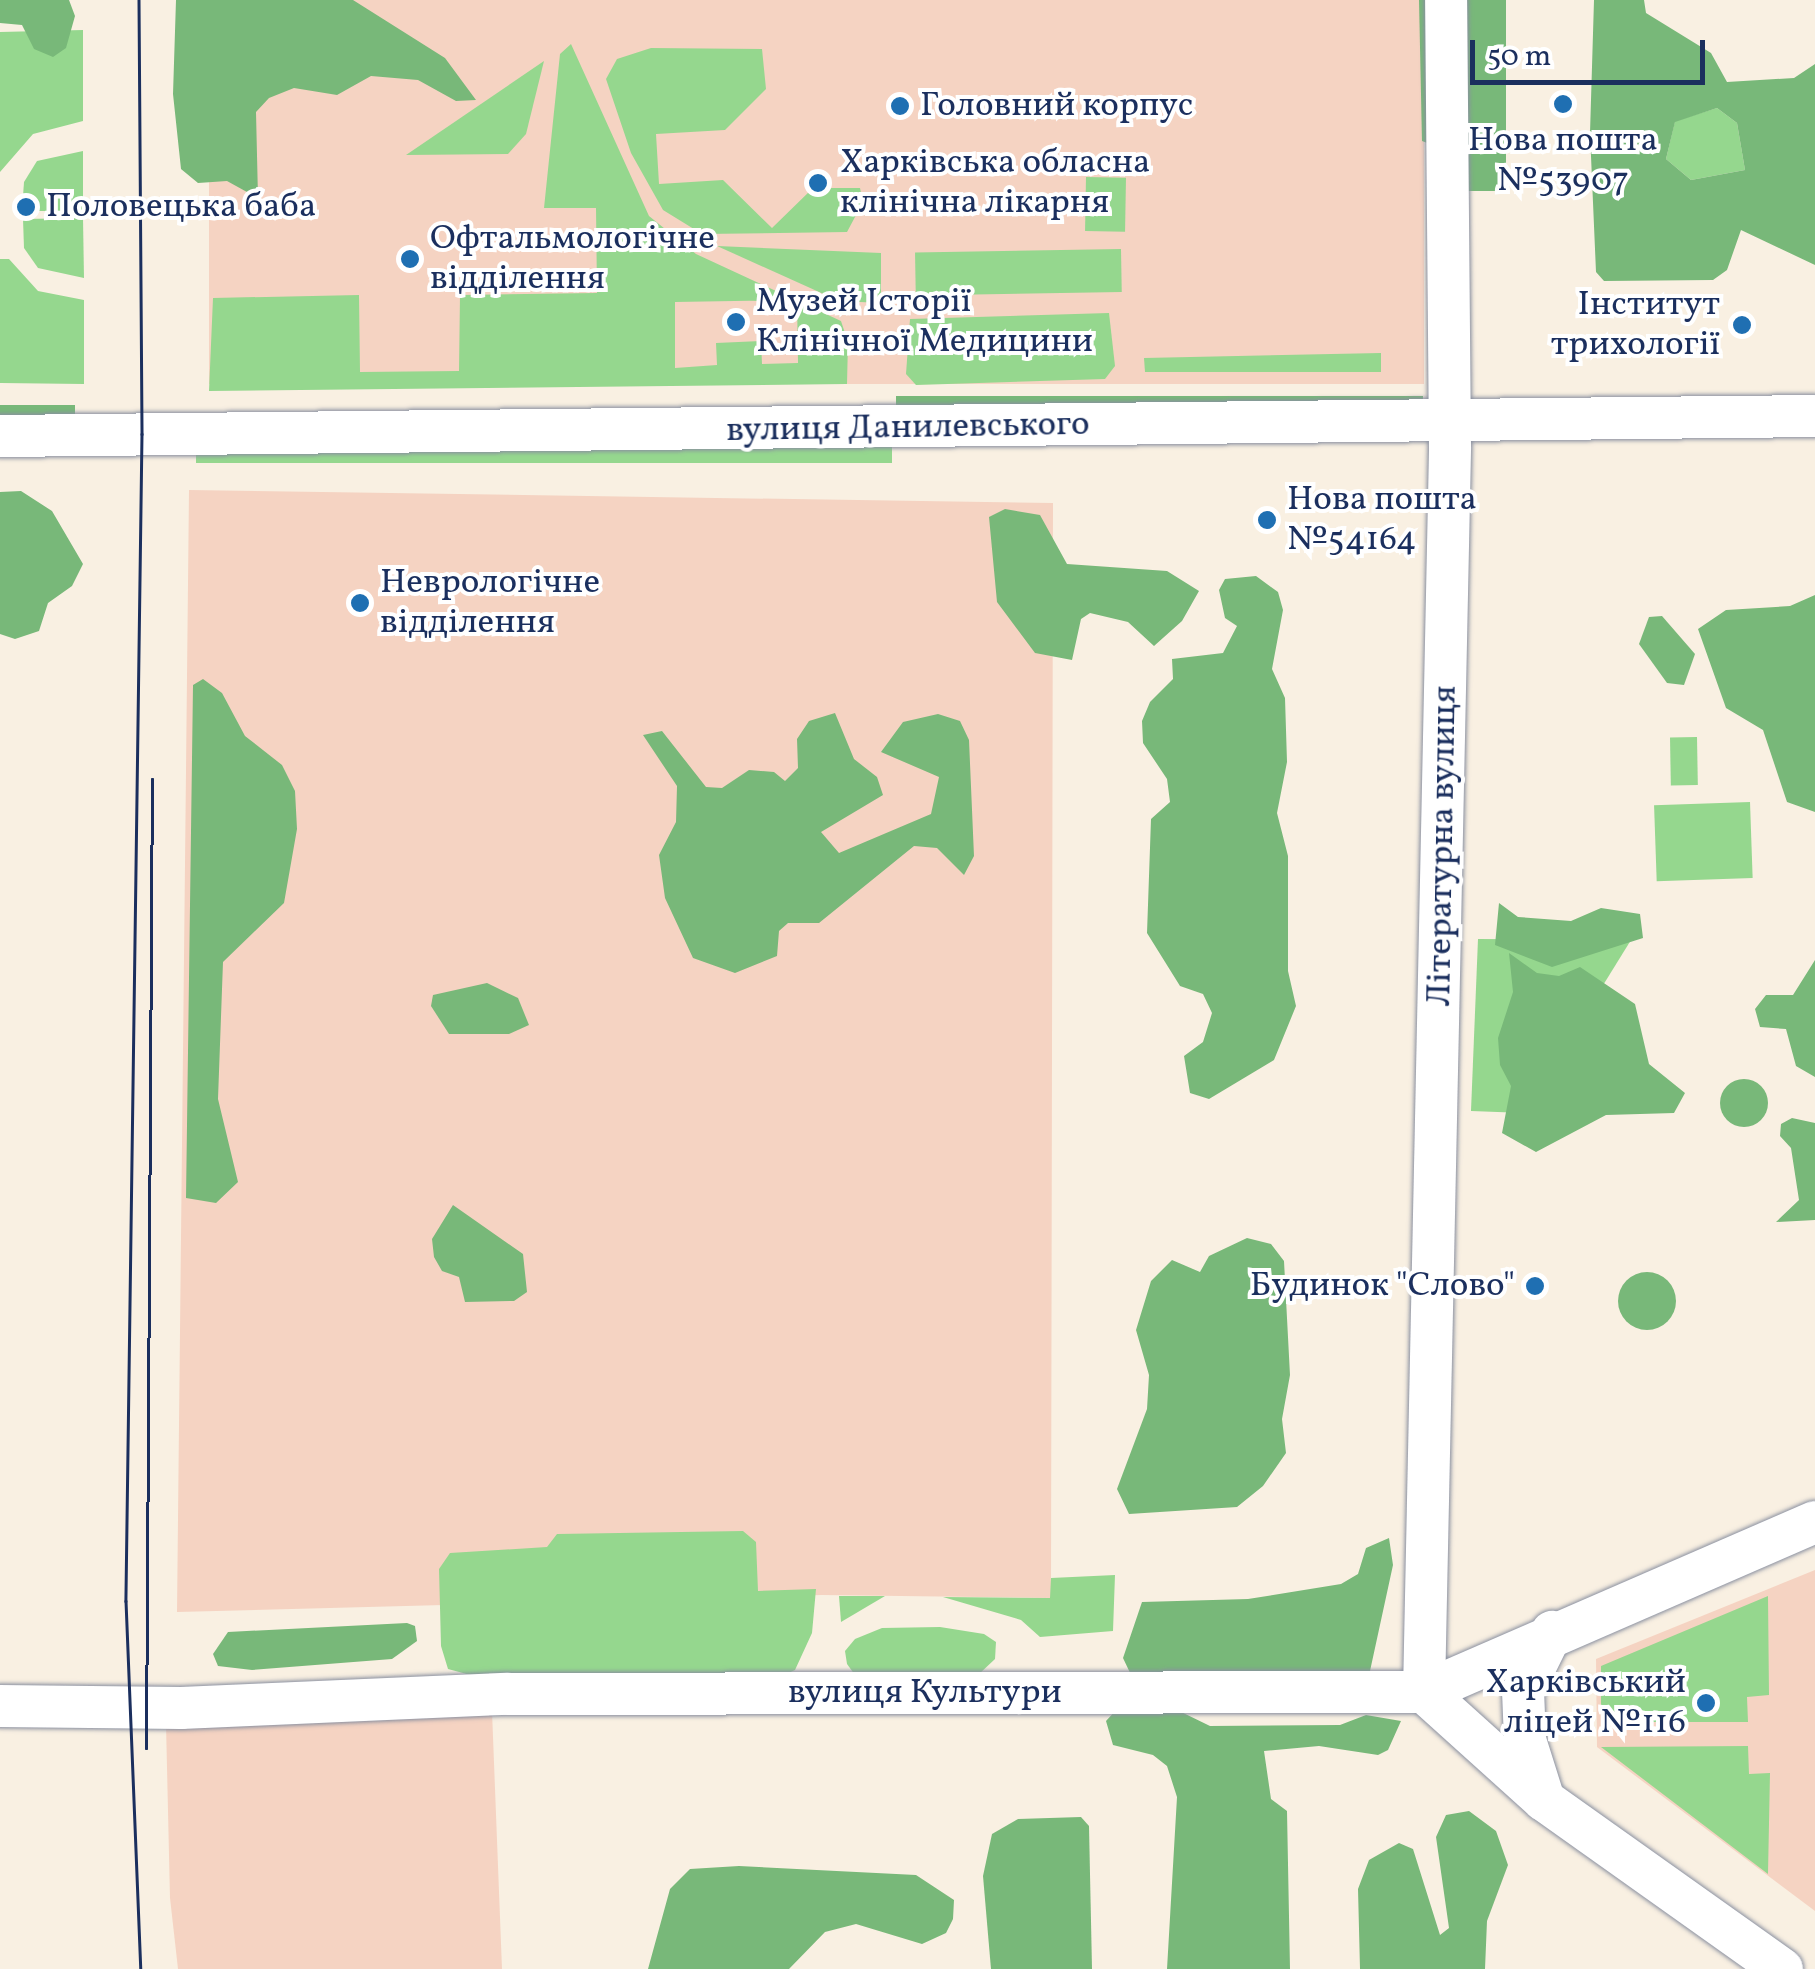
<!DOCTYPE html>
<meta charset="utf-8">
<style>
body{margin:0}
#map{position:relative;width:1815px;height:1969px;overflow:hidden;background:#f9f0e2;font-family:Vollkorn,serif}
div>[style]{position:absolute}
.built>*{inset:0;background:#f5d3c2;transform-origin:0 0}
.green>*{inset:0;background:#95d78e;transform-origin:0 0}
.forest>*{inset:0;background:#78b879;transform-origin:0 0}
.round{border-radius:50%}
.roads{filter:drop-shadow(0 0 2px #8a90a0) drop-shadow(0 0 2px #8a90a0)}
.minor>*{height:42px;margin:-21px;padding:0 21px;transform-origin:21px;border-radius:21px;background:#fff}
.tram>*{height:2.5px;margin:-1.25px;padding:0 1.25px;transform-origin:1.25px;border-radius:1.25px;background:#1b2f5e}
.dots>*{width:28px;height:28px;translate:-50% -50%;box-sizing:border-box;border:5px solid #fff;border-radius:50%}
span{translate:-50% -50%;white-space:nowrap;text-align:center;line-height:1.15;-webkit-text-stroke:8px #fff;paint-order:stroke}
.poi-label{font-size:35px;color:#1b2f5e}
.left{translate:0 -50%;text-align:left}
.right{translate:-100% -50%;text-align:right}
.street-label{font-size:35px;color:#1b2f5e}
.scale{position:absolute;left:1470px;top:40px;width:235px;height:45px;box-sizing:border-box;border:5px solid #1b2f5e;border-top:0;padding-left:12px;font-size:30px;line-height:35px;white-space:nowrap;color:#1b2f5e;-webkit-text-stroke:8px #fff;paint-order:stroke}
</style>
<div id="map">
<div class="built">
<i style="left:209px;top:0;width:1215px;height:384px"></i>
<i style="clip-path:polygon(189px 490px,1053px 503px,1051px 1598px,822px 1595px,177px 1612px)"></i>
<i style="clip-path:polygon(1815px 1570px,1815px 1911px,1597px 1747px,1596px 1659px)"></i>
<i style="clip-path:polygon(492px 1711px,502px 1969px,178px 1969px,170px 1898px,166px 1724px)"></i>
</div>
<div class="green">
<i style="clip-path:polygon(83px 30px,83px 121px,33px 134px,0 172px,0 32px)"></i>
<i style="clip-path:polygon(evenodd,571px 44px,649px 216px,696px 254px,841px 321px,848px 342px,847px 384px,209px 391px,213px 298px,359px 295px,360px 372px,459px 371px,460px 295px,597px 293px,596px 208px,544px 208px,560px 54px,571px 44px,797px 300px,798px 363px,762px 364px,761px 341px,716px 343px,717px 365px,675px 368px,675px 302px,797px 300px)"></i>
<i style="clip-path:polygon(651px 48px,762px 49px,766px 89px,725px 130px,656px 134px,659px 184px,723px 180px,772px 228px,813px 188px,860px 188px,863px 202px,847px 232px,702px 234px,663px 210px,631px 153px,606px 79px,617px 59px)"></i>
<i style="clip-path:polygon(544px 61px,526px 134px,508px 154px,406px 155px)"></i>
<i style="clip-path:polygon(1717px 108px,1737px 123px,1745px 170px,1691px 180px,1666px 159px,1675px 121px)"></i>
<i style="clip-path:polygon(83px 151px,83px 211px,22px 211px,24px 182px,37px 161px)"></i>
<i style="left:1086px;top:177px;width:40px;height:54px;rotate:1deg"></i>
<i style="clip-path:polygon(83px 218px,84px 278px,38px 268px,24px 248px,23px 219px)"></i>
<i style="clip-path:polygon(717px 246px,881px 253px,881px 303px,839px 301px)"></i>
<i style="left:1121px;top:249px;width:43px;height:206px;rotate:89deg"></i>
<i style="clip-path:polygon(0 259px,9px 259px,38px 291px,84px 300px,84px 384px,0 383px)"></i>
<i style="clip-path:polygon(1109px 313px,1115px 366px,1105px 379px,916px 385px,906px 374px,910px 319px)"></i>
<i style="clip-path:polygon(1381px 353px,1381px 372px,1145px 372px,1144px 358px)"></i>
<i style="left:196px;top:442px;width:696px;height:21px"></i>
<i style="left:1697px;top:737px;width:48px;height:27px;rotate:89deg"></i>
<i style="left:1750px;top:802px;width:76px;height:96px;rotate:88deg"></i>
<i style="clip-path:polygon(1478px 939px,1631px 940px,1524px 1113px,1471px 1111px)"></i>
<i style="clip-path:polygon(743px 1531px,756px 1542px,758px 1591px,816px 1589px,812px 1633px,795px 1670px,780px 1677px,474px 1676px,448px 1669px,441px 1646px,439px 1569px,450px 1553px,547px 1547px,557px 1534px)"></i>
<i style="clip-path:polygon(1115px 1575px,1113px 1631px,1040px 1637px,1021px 1620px,943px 1597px,1050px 1598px,1051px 1578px)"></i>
<i style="clip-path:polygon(839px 1596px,885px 1596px,841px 1622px)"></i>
<i style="clip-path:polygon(1768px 1596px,1769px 1695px,1747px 1697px,1748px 1722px,1601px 1722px,1601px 1666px)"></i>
<i style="clip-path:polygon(940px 1627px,984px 1634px,996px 1642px,995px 1659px,978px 1675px,855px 1675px,847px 1664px,845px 1651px,855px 1639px,882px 1628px)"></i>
<i style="clip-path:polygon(1748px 1746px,1749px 1774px,1770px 1773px,1768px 1874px,1601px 1747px)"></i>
</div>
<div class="forest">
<i style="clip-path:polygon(0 0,69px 0,75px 16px,66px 48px,53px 57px,34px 49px,22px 25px,0 23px)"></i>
<i style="clip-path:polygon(176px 0,353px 0,445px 58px,476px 100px,456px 101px,418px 80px,371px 76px,337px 95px,294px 88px,269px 98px,256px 112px,258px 198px,227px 181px,198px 183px,181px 169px,173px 94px)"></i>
<i style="clip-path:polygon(1419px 0,1441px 0,1435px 146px,1422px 141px)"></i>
<i style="left:1457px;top:0;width:49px;height:191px"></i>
<i style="clip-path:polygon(evenodd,1594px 0,1644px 0,1646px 13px,1711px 53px,1727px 82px,1794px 78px,1815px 64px,1815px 265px,1741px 230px,1727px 270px,1713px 280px,1604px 281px,1596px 272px,1590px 133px,1594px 0,1717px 108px,1737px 123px,1745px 170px,1691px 180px,1666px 159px,1675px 122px,1717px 108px)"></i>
<i style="left:1423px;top:396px;width:16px;height:527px;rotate:90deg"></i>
<i style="left:75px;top:405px;width:16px;height:75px;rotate:90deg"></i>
<i style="clip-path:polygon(21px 491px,52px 511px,83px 564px,72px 586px,48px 603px,39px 631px,15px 639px,0 634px,0 492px)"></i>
<i style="clip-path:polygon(1005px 509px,1040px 515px,1067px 564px,1167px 571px,1199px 591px,1182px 621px,1154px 646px,1128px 622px,1090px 613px,1081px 619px,1072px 660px,1035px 653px,997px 602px,989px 517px)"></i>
<i style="clip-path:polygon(1256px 576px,1278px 592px,1283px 610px,1272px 669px,1285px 698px,1287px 762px,1277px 813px,1288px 856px,1288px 971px,1296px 1006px,1274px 1060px,1209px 1099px,1190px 1093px,1184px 1056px,1203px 1042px,1212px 1013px,1203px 994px,1180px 986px,1147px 933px,1151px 819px,1170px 802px,1167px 779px,1143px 743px,1142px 721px,1150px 702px,1173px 679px,1172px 659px,1223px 653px,1237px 626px,1225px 618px,1219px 590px,1225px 579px)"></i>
<i style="clip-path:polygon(1815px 595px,1815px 812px,1787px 802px,1763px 730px,1726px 708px,1698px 629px,1726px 610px,1790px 606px)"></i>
<i style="clip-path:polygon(1662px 616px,1695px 654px,1684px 685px,1667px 683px,1639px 644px,1649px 617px)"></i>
<i style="clip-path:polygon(203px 679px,222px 693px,245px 736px,282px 765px,295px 791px,297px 829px,284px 903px,223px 962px,218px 1099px,238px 1182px,216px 1203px,186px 1198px,193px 685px)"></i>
<i style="clip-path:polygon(835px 713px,854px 759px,877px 777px,883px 795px,821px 832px,839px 853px,931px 814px,939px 777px,881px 752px,903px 722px,938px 714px,960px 721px,969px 740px,974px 856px,964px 875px,937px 848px,914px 846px,819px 923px,788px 923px,779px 931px,777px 956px,735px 973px,693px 958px,665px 898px,659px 855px,676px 822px,677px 786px,643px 735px,662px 731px,706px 787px,722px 788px,749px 770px,774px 772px,785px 781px,798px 768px,797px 739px,809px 721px)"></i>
<i style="clip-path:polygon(1499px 903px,1518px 917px,1571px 921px,1601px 908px,1640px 914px,1643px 938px,1552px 967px,1495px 945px)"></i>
<i style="clip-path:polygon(1509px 953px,1537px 973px,1559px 976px,1580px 967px,1635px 1004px,1649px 1064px,1685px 1093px,1674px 1113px,1606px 1115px,1536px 1152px,1502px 1133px,1511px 1086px,1500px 1065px,1498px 1038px,1513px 992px)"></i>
<i style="clip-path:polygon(1815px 960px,1815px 1077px,1796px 1066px,1786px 1029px,1760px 1027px,1755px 1009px,1766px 995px,1793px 995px)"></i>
<i style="clip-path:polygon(487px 983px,518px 998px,529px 1025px,509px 1034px,449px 1034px,431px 1006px,433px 995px)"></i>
<i class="round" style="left:1720px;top:1079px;width:48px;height:48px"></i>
<i style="clip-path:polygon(1792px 1118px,1815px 1123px,1815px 1220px,1776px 1222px,1799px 1200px,1791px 1148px,1780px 1136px,1781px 1124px)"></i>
<i style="clip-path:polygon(453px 1205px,523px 1254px,527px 1292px,514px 1301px,465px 1302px,459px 1277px,442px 1271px,434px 1257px,432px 1239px)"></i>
<i style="clip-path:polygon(1247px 1238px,1271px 1244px,1284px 1261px,1290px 1375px,1282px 1419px,1286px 1453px,1263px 1486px,1237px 1507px,1129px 1514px,1117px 1489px,1147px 1409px,1149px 1375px,1136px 1330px,1151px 1281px,1172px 1260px,1200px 1272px,1209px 1256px)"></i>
<i class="round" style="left:1618px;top:1272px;width:58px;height:58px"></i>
<i style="clip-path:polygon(1389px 1538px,1393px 1565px,1370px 1671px,1132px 1677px,1123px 1658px,1142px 1602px,1248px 1599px,1341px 1584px,1358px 1574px,1366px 1548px)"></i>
<i style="clip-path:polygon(407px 1623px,415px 1626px,417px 1641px,392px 1659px,252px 1670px,218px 1666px,213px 1654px,228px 1632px)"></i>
<i style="clip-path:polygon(1169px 1706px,1210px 1726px,1340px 1725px,1366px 1715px,1401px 1721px,1388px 1750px,1378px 1755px,1319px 1746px,1264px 1751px,1271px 1799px,1287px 1811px,1290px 1969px,1167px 1969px,1177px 1797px,1167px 1766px,1153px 1755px,1113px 1745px,1106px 1721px,1117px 1709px)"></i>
<i style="clip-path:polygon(1469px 1811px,1496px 1831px,1508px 1865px,1487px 1921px,1485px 1969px,1360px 1969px,1358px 1889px,1369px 1860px,1399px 1843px,1413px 1849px,1440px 1935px,1449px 1928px,1436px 1837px,1446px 1815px)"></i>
<i style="clip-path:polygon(1081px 1817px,1089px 1826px,1092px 1969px,991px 1969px,983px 1876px,992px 1834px,1018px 1819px)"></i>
<i style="clip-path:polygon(739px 1866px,916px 1875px,954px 1900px,953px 1919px,946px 1933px,922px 1944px,856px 1924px,825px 1932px,789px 1969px,648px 1969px,670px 1889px,690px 1869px)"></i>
</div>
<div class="roads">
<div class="minor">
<i style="left:0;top:436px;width:1815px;rotate:-0.63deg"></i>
<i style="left:1424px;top:1692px;width:1245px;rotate:-88.8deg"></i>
<i style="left:1450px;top:447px;width:447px;rotate:-90.5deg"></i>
<i style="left:1424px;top:1692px;width:161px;rotate:42deg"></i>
<i style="left:1544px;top:1800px;width:292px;rotate:35.4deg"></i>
<i style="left:0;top:1706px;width:181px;rotate:0.6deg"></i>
<i style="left:181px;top:1708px;width:327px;rotate:-2.5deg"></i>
<i style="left:508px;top:1694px;width:916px;rotate:-0.13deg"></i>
<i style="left:1424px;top:1692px;width:426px;rotate:-23.5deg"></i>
<i style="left:1543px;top:1797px;width:60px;rotate:-107.5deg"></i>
<i style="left:1525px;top:1740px;width:49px;rotate:-92.3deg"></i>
<i style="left:1523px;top:1691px;width:66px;rotate:-63.8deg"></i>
</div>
</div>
<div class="tram">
<i style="left:139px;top:0;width:434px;rotate:89.6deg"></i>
<i style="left:142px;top:434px;width:1167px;rotate:90.79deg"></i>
<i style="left:126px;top:1601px;width:368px;rotate:87.7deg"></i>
<i style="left:146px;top:1749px;width:970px;rotate:-89.65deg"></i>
</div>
<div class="dots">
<i style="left:1563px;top:104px;background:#1f6fb2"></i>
<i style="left:900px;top:106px;background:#1f6fb2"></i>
<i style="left:818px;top:183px;background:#1f6fb2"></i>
<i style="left:26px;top:207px;background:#1f6fb2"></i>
<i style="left:410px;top:259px;background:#1f6fb2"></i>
<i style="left:736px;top:322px;background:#1f6fb2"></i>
<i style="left:1742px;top:325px;background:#1f6fb2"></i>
<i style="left:1267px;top:520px;background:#1f6fb2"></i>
<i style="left:360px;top:603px;background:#1f6fb2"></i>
<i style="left:1535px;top:1286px;background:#1f6fb2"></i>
<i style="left:1706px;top:1703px;background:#1f6fb2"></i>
</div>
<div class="poi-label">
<span class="left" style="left:920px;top:106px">Головний корпус</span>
<span style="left:1563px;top:161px">Нова пошта<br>№53907</span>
<span class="left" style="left:840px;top:183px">Харківська обласна<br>клінічна лікарня</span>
<span class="left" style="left:46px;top:207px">Половецька баба</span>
<span class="left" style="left:430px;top:259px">Офтальмологічне<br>відділення</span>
<span class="left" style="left:756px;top:322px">Музей Історії<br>Клінічної Медицини</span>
<span class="right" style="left:1720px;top:325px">Інститут<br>трихології</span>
<span class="left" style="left:1287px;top:520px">Нова пошта<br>№54164</span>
<span class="left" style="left:380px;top:603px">Неврологічне<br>відділення</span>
<span class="right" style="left:1515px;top:1286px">Будинок "Слово"</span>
<span class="right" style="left:1686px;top:1703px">Харківський<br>ліцей №116</span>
</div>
<div class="street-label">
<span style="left:908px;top:428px;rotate:-1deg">вулиця Данилевського</span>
<span style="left:1443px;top:846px;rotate:-89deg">Літературна вулиця</span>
<span style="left:925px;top:1693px">вулиця Культури</span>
</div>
<div class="scale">50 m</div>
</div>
